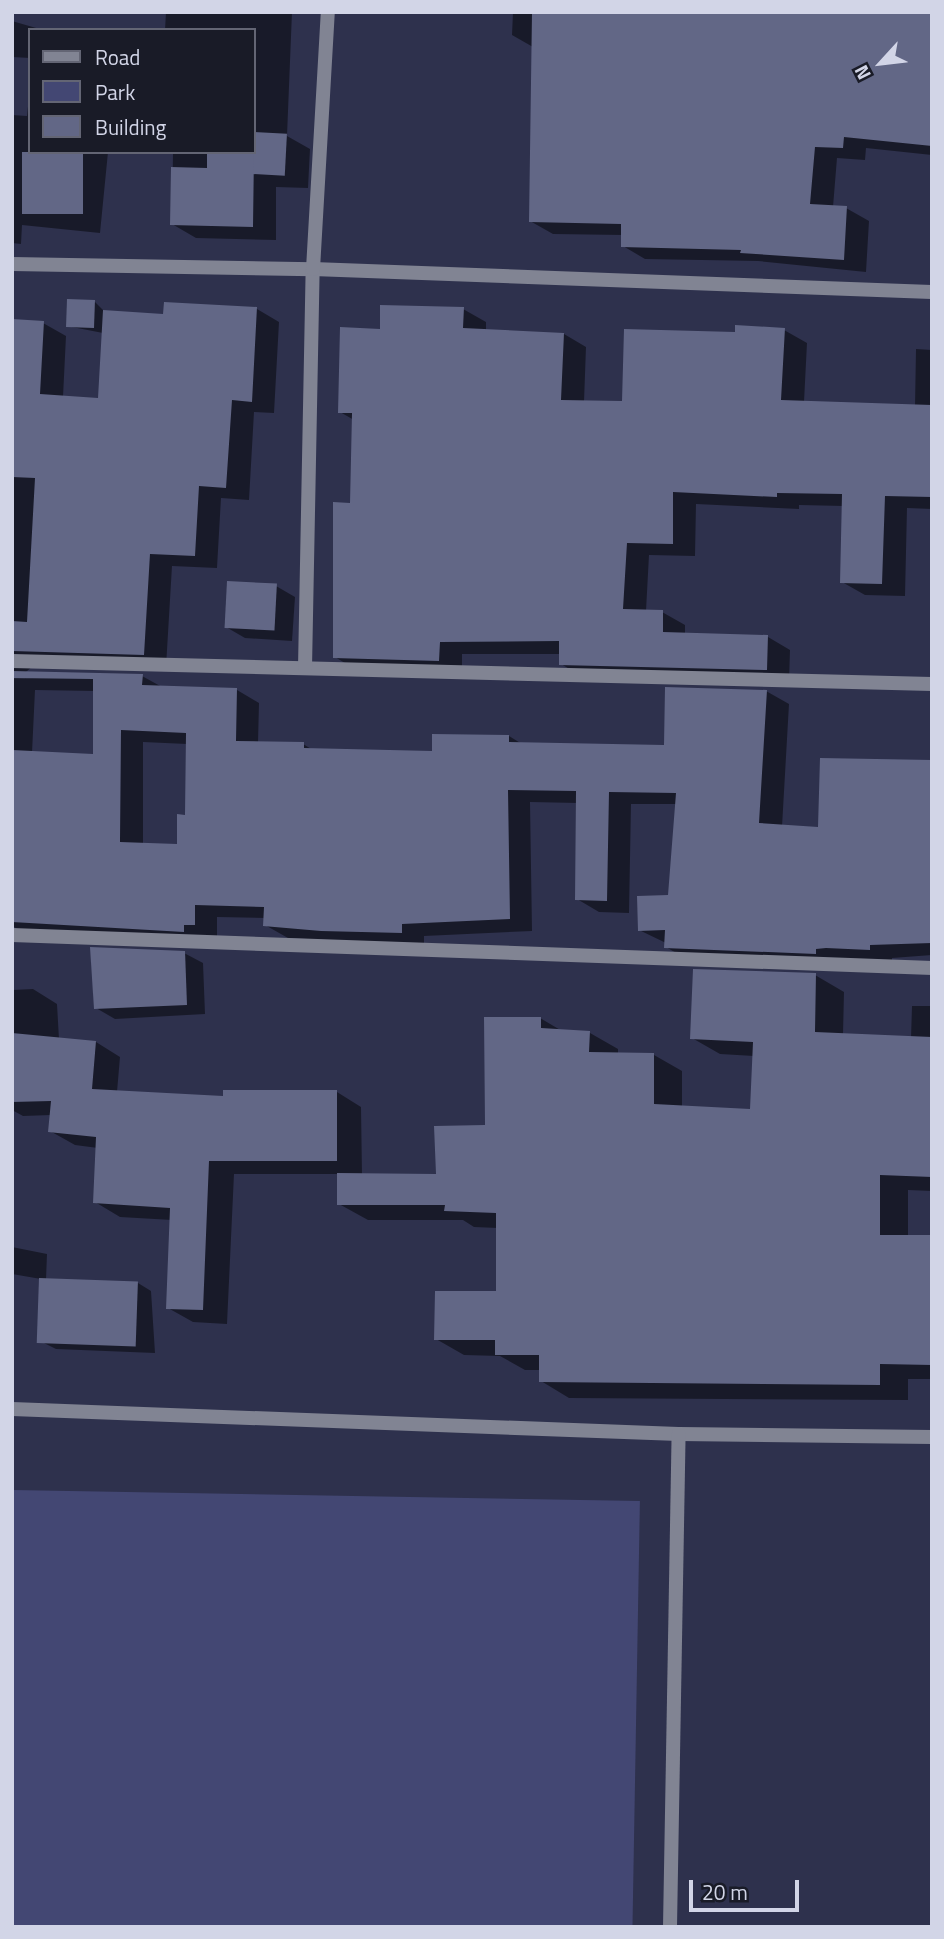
<!DOCTYPE html>
<style>
body{margin:0}
#map{position:relative;width:944px;height:1939px;overflow:hidden;background:#2e314d;font-family:"Titillium Web",sans-serif}
div>[style]{position:absolute}
.green>*{inset:0;background:#434773;transform-origin:0 0}
.shadow>*{inset:0;background:#0007}
.building>*{inset:0;background:#626786;transform-origin:0 0}
.minor>*{height:14px;margin:-7px;padding:0 7px;transform-origin:7px;border-radius:7px;background:#818493}
span{translate:-50% -50%;white-space:nowrap;text-align:center;line-height:1.15;-webkit-text-stroke:6px #191b27;paint-order:stroke}
.frame{position:absolute;inset:0;border:14px solid #d2d5e7;pointer-events:none}
.legend{position:absolute;left:28px;top:28px;width:228px;height:126px;box-sizing:border-box;background:#191b27;border:2px solid #636574;margin:0;padding:9px 12px;list-style:none;font-size:21px;color:#d2d5e7}
.legend li{display:flex;align-items:center;gap:14px;height:35px}
.legend b{width:35px;border:2px solid #636574}
.north{position:absolute;left:846px;top:28px;width:70px;height:70px;-webkit-text-stroke:5px #191b27;paint-order:stroke;rotate:243deg;font-size:19px;font-weight:700;line-height:28px;text-align:center;color:#d2d5e7}
.north::after{content:'';display:block;margin:auto;width:24px;height:32px;background:#d2d5e7;clip-path:polygon(50% 0,100% 100%,50% 72%,0 100%)}
.scale{position:absolute;left:689px;top:1880px;width:110px;height:32px;box-sizing:border-box;border:4px solid #d2d5e7;border-top:0;padding-left:9px;font-size:21px;line-height:24px;white-space:nowrap;color:#d2d5e7;-webkit-text-stroke:5px #191b27;paint-order:stroke}
</style>
<div id="map">
<div class="green">
<i style="left:12px;top:1490px;width:628px;height:437px;rotate:1deg"></i>
</div>
<div class="shadow">
<i style="clip-path:polygon(166px 12px,292px 12px,287px 136px,310px 149px,308px 188px,276px 187px,276px 240px,196px 238px,172px 224px,173px 152px,254px 152px,254px 30px,165px 30px)"></i>
<i style="clip-path:polygon(513px 12px,932px 12px,932px 155px,866px 148px,865px 160px,837px 158px,833px 207px,846px 208px,869px 221px,866px 272px,758px 261px,645px 259px,623px 246px,623px 235px,553px 234px,530px 221px,533px 47px,512px 35px)"></i>
<i style="clip-path:polygon(12px 21px,43px 30px,30px 30px,30px 58px,12px 57px)"></i>
<i style="clip-path:polygon(30px 87px,30px 152px,108px 152px,100px 233px,22px 225px,21px 244px,12px 243px,12px 115px,27px 116px)"></i>
<i style="clip-path:polygon(evenodd,68px 301px,95px 302px,104px 311px,165px 316px,257px 309px,279px 322px,274px 413px,254px 412px,249px 500px,221px 498px,217px 568px,172px 566px,166px 667px,35px 664px,26px 672px,142px 676px,162px 687px,237px 690px,259px 703px,258px 743px,303px 744px,313px 750px,434px 752px,509px 736px,522px 744px,666px 747px,766px 691px,789px 704px,782px 827px,820px 829px,932px 764px,932px 955px,892px 958px,892px 962px,688px 960px,666px 947px,666px 943px,639px 930px,670px 897px,677px 804px,631px 804px,629px 913px,599px 912px,577px 899px,578px 803px,530px 802px,532px 931px,424px 936px,424px 945px,288px 938px,265px 925px,266px 918px,217px 917px,217px 937px,25px 933px,12px 926px,12px 321px,43px 323px,66px 336px,63px 397px,100px 400px,103px 333px,67px 326px,68px 301px,35px 690px,95px 691px,94px 756px,32px 753px,35px 690px,68px 301px,143px 742px,187px 744px,186px 816px,178px 845px,143px 844px,143px 742px)"></i>
<i style="clip-path:polygon(463px 309px,486px 322px,486px 331px,564px 334px,586px 347px,584px 402px,624px 402px,736px 334px,784px 330px,807px 343px,804px 402px,915px 406px,916px 349px,932px 350px,932px 509px,907px 508px,905px 596px,865px 595px,842px 582px,844px 506px,799px 505px,799px 509px,696px 504px,695px 556px,649px 555px,646px 611px,662px 612px,685px 625px,685px 635px,768px 637px,790px 650px,789px 682px,583px 677px,561px 664px,561px 654px,462px 654px,462px 673px,358px 671px,335px 657px,352px 505px,354px 420px,340px 412px,381px 330px)"></i>
<i style="clip-path:polygon(276px 586px,295px 597px,292px 641px,245px 638px,226px 627px)"></i>
<i style="clip-path:polygon(184px 953px,203px 963px,205px 1014px,115px 1019px,96px 1008px)"></i>
<i style="clip-path:polygon(815px 975px,844px 992px,843px 1035px,911px 1038px,912px 1006px,932px 1006px,932px 1191px,908px 1190px,908px 1237px,932px 1236px,932px 1379px,908px 1379px,908px 1400px,569px 1398px,541px 1381px,541px 1370px,525px 1370px,500px 1356px,464px 1355px,436px 1339px,497px 1293px,498px 1228px,474px 1227px,463px 1220px,368px 1220px,339px 1204px,339px 1174px,234px 1174px,227px 1324px,193px 1322px,168px 1308px,172px 1220px,120px 1217px,95px 1202px,98px 1148px,75px 1145px,50px 1131px,51px 1115px,23px 1116px,12px 1110px,12px 990px,33px 989px,57px 1004px,59px 1039px,96px 1042px,120px 1057px,117px 1092px,225px 1098px,337px 1092px,361px 1107px,362px 1175px,438px 1176px,487px 1126px,540px 1018px,562px 1031px,590px 1033px,618px 1049px,618px 1054px,654px 1055px,682px 1071px,682px 1107px,752px 1110px,754px 1056px,720px 1054px,692px 1038px)"></i>
<i style="clip-path:polygon(12px 1247px,47px 1254px,46px 1280px,138px 1283px,151px 1291px,155px 1353px,56px 1349px,42px 1342px,41px 1279px,12px 1274px)"></i>
</div>
<div class="building">
<i style="clip-path:polygon(532px 12px,932px 12px,932px 146px,844px 137px,843px 148px,815px 147px,810px 204px,847px 206px,844px 260px,740px 253px,741px 250px,621px 247px,621px 224px,529px 222px)"></i>
<i style="left:254px;top:132px;width:33px;height:42px;rotate:3deg"></i>
<i style="left:22px;top:152px;width:61px;height:62px"></i>
<i style="clip-path:polygon(207px 152px,254px 152px,253px 227px,170px 225px,171px 167px,207px 168px)"></i>
<i style="left:67px;top:299px;width:28px;height:28px;rotate:2deg"></i>
<i style="clip-path:polygon(164px 302px,257px 307px,252px 402px,232px 400px,226px 488px,199px 486px,195px 556px,150px 554px,144px 655px,12px 651px,12px 621px,27px 622px,35px 478px,12px 477px,12px 319px,44px 321px,40px 394px,98px 398px,103px 310px,163px 314px)"></i>
<i style="clip-path:polygon(380px 305px,464px 307px,463px 328px,564px 333px,561px 400px,622px 401px,624px 329px,735px 332px,735px 325px,785px 328px,781px 400px,932px 405px,932px 497px,885px 496px,882px 584px,840px 583px,842px 494px,777px 493px,777px 497px,673px 492px,673px 544px,627px 543px,623px 609px,663px 610px,663px 632px,768px 635px,767px 670px,559px 665px,559px 641px,440px 642px,439px 661px,333px 658px,333px 502px,350px 503px,352px 413px,338px 413px,340px 327px,380px 329px)"></i>
<i style="left:227px;top:581px;width:50px;height:47px;rotate:3deg"></i>
<i style="clip-path:polygon(evenodd,12px 671px,143px 674px,142px 685px,237px 688px,236px 741px,304px 742px,304px 748px,432px 751px,432px 734px,509px 735px,509px 742px,664px 745px,665px 687px,767px 690px,759px 823px,818px 827px,820px 758px,932px 760px,932px 943px,870px 945px,870px 950px,826px 948px,816px 949px,816px 954px,664px 948px,665px 930px,638px 931px,637px 896px,668px 895px,676px 793px,609px 792px,607px 901px,575px 900px,576px 791px,508px 790px,510px 919px,402px 924px,402px 933px,321px 931px,263px 926px,264px 907px,195px 905px,195px 925px,184px 925px,184px 932px,12px 922px,12px 750px,93px 754px,93px 679px,12px 678px,12px 671px,121px 730px,186px 733px,185px 815px,177px 814px,177px 844px,120px 842px,121px 730px)"></i>
<i style="clip-path:polygon(90px 947px,185px 951px,187px 1005px,94px 1009px)"></i>
<i style="clip-path:polygon(693px 969px,816px 973px,815px 1032px,932px 1037px,932px 1177px,880px 1175px,880px 1235px,932px 1235px,932px 1365px,880px 1364px,880px 1385px,539px 1382px,539px 1355px,495px 1355px,495px 1340px,434px 1340px,435px 1291px,496px 1291px,496px 1213px,444px 1211px,445px 1205px,337px 1205px,337px 1173px,436px 1174px,434px 1126px,485px 1125px,484px 1017px,541px 1017px,541px 1028px,590px 1031px,589px 1052px,654px 1053px,654px 1104px,750px 1109px,753px 1042px,690px 1039px)"></i>
<i style="clip-path:polygon(12px 1033px,96px 1041px,92px 1089px,223px 1096px,223px 1090px,337px 1090px,337px 1161px,209px 1161px,203px 1310px,166px 1309px,170px 1208px,93px 1203px,96px 1137px,48px 1132px,51px 1101px,12px 1102px)"></i>
<i style="left:39px;top:1278px;width:99px;height:65px;rotate:2deg"></i>
</div>
<div class="minor">
<i style="left:12px;top:264px;width:301px;rotate:1deg"></i>
<i style="left:313px;top:269px;width:619px;rotate:2.13deg"></i>
<i style="left:12px;top:661px;width:920px;rotate:1.43deg"></i>
<i style="left:305px;top:668px;width:399px;rotate:-88.9deg"></i>
<i style="left:313px;top:269px;width:257px;rotate:-86.7deg"></i>
<i style="left:12px;top:935px;width:921px;rotate:2.05deg"></i>
<i style="left:12px;top:1409px;width:667px;rotate:2.15deg"></i>
<i style="left:679px;top:1434px;width:253px;rotate:0.7deg"></i>
<i style="left:670px;top:1927px;width:493px;rotate:-89deg"></i>
</div>
<div class="frame"></div>
<ul class="legend">
<li><b style="height:9px;background:#818493"></b>Road</li>
<li><b style="height:19px;background:#434773"></b>Park</li>
<li><b style="height:19px;background:#626786"></b>Building</li>
</ul>
<div class="north">N</div>
<div class="scale">20 m</div>
</div>
